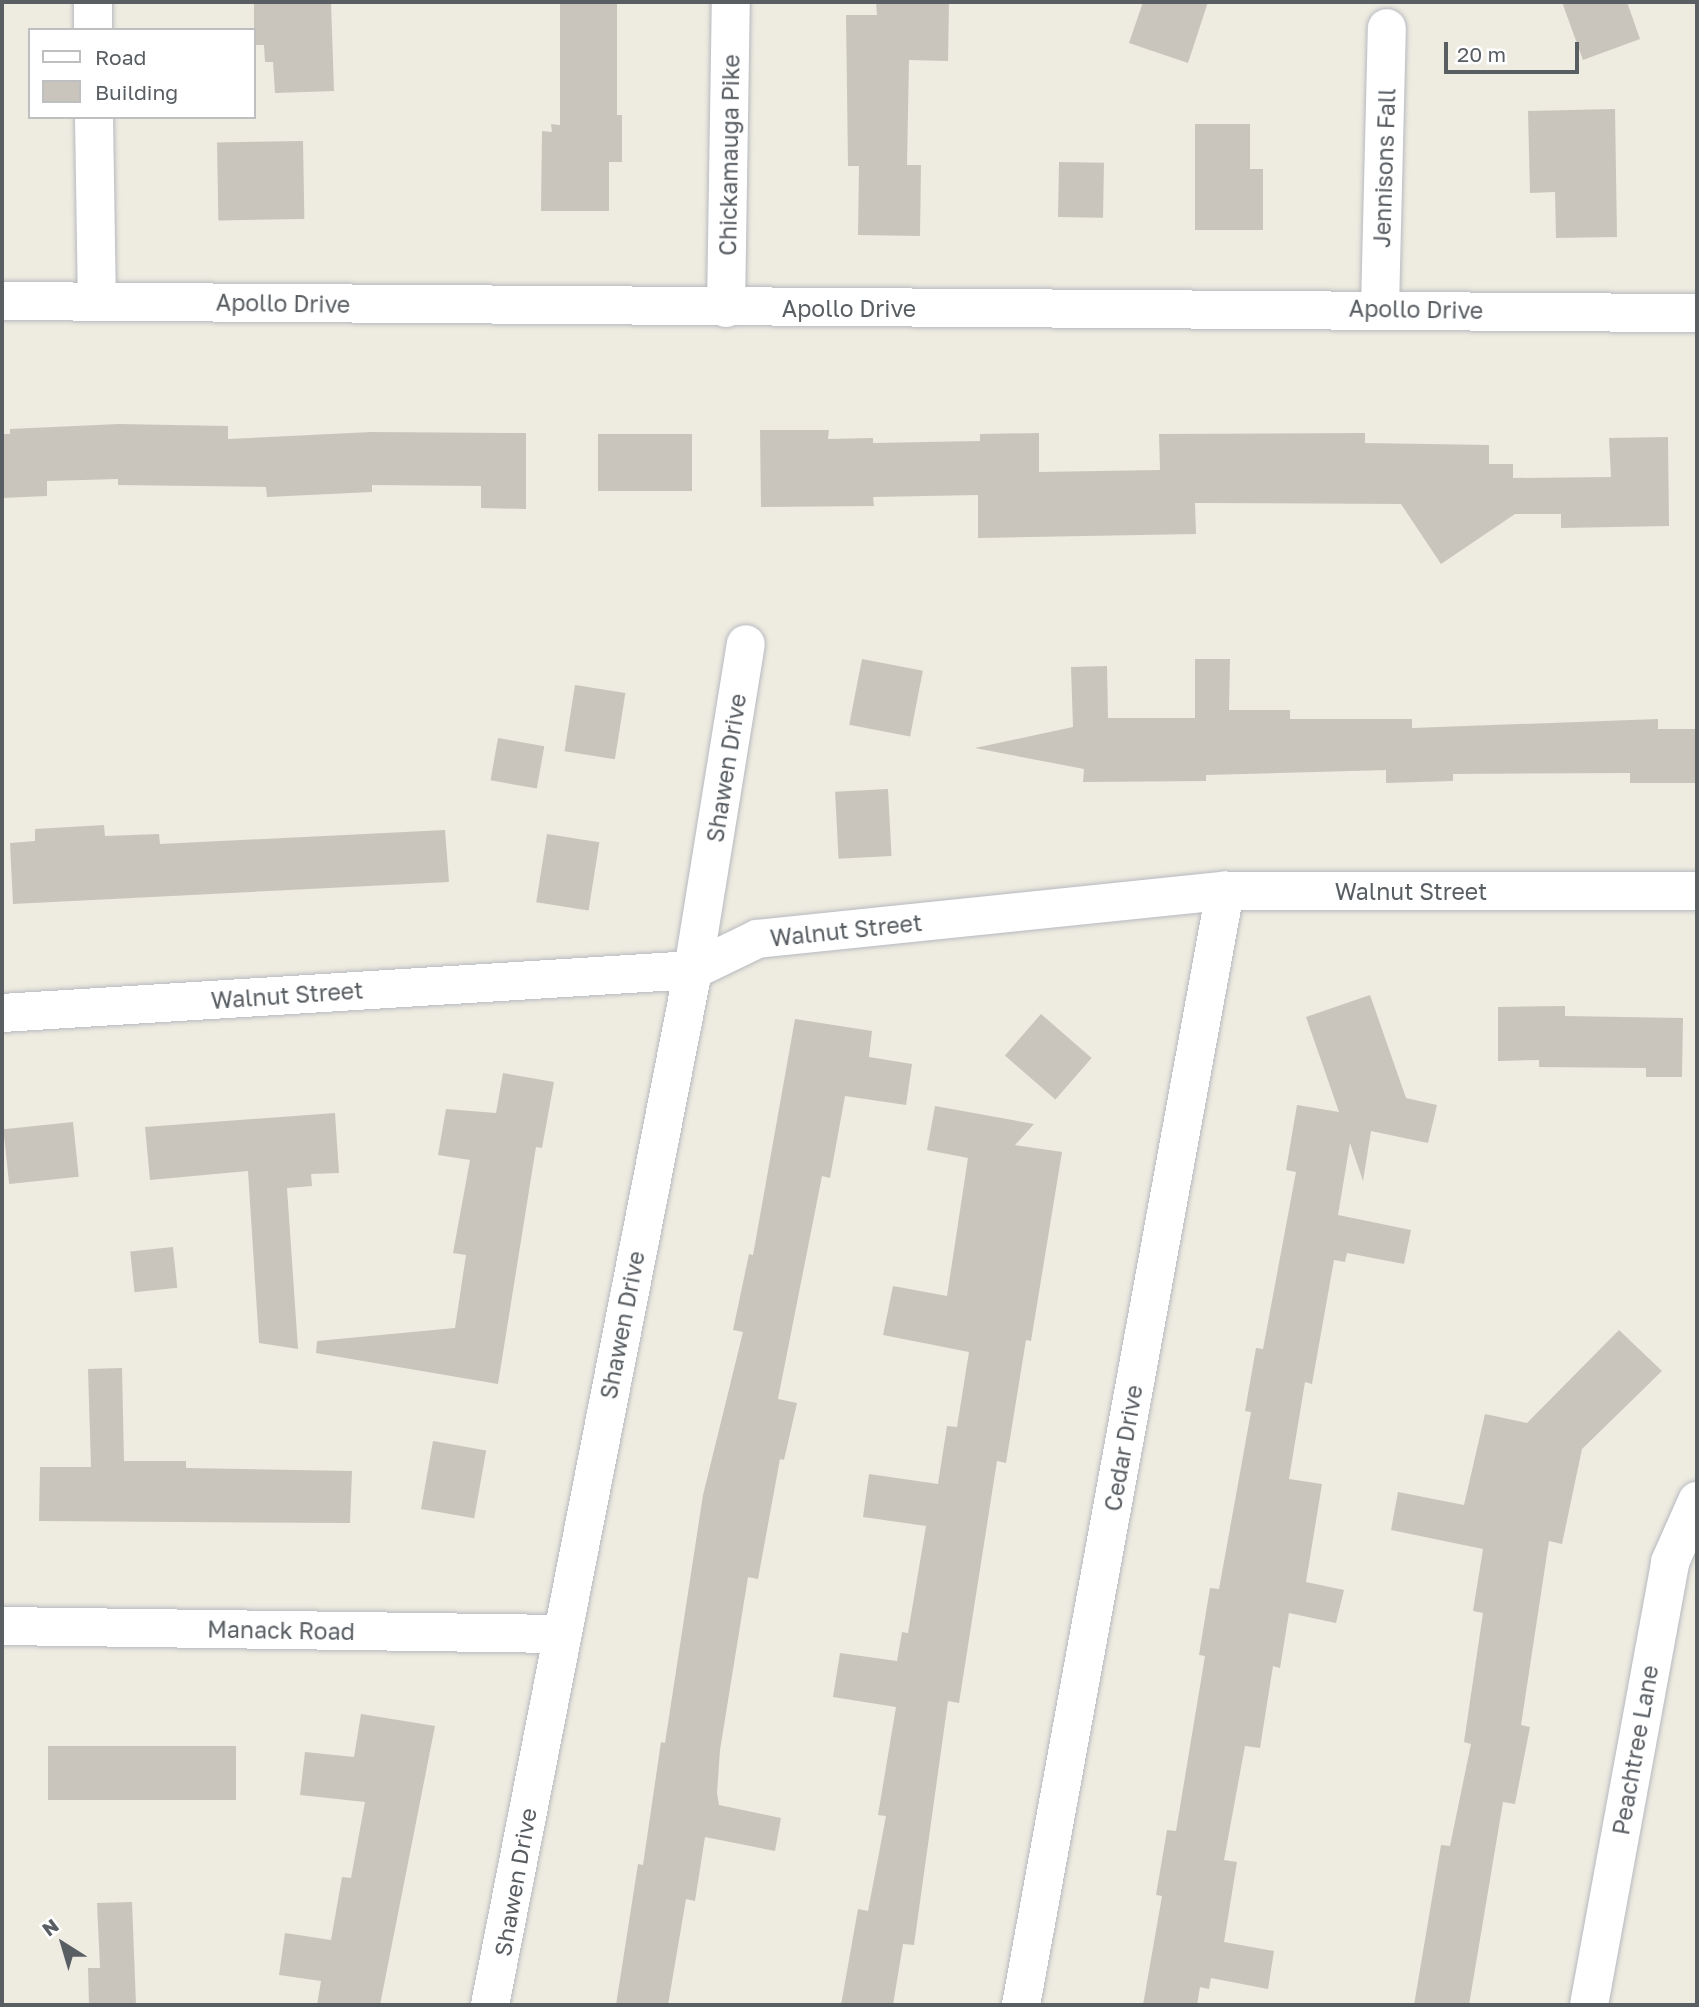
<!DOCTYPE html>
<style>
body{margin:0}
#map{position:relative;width:1699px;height:2007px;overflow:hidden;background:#eeebe0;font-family:"Golos Text",sans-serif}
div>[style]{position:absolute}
.building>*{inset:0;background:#c9c5bd;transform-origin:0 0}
.roads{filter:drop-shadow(0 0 2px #b6b9bf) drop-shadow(0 0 2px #b6b9bf)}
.street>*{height:38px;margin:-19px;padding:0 19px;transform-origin:19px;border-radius:19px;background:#fff}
span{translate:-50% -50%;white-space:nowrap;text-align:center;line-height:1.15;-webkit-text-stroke:5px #fff;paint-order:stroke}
.street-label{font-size:23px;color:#595e63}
.frame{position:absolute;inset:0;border:4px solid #595e63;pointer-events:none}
.legend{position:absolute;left:28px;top:28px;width:228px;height:91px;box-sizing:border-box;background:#fff;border:2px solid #bdbfc1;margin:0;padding:9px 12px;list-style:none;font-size:21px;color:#595e63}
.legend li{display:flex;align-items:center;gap:14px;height:35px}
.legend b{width:35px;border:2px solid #bdbfc1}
.north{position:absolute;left:28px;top:1909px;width:70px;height:70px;-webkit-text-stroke:5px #fff;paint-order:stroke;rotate:323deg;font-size:19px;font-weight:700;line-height:28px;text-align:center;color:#595e63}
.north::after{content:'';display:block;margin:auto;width:24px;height:32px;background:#595e63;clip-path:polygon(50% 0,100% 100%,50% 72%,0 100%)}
.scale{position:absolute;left:1444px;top:42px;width:135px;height:32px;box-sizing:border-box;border:4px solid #595e63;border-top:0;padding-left:9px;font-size:21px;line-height:24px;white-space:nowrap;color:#595e63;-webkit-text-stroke:5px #fff;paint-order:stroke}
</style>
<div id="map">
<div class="building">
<i style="clip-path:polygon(254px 2px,331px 2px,334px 91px,275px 93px,273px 62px,265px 62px,264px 45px,254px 45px)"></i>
<i style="clip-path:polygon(560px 2px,617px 2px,617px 115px,622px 115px,622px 162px,609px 162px,609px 211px,541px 211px,542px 131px,552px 132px,551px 124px,560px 125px)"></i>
<i style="clip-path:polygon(876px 2px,949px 2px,948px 61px,909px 60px,907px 165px,921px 165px,920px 236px,858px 235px,859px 166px,848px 166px,846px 15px,877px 15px)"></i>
<i style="clip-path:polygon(1143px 2px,1208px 2px,1188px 63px,1129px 43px)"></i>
<i style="clip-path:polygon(1562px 2px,1627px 2px,1640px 39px,1583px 60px)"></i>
<i style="clip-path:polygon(1615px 109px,1617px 237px,1556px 238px,1555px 192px,1530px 193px,1528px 111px)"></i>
<i style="clip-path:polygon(1195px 124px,1250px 124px,1250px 169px,1263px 169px,1263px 230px,1195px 230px)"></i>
<i style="left:303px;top:141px;width:78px;height:86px;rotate:89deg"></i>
<i style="left:1059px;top:162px;width:45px;height:55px;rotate:1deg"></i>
<i style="clip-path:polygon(119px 424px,228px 426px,228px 439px,371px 432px,526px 433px,526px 509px,481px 508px,481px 486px,372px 485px,372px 492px,267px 497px,266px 487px,118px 485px,118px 479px,47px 481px,47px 496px,2px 498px,2px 434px,10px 434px,10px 429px)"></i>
<i style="clip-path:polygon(760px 430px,829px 430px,828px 439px,873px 438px,873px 443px,980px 441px,980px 434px,1039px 433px,1039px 472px,1160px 470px,1159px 434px,1365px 433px,1365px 443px,1489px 445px,1489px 464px,1513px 464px,1513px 478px,1611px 477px,1609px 438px,1668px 437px,1669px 526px,1561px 528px,1561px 514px,1515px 514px,1441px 564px,1401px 504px,1195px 503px,1196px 534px,978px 538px,978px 495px,873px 497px,874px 506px,761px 507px)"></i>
<i style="left:692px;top:434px;width:57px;height:94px;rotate:90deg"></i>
<i style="left:862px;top:659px;width:62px;height:67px;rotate:11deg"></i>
<i style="clip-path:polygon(1195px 659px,1230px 659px,1229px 710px,1290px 710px,1290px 719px,1412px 719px,1412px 728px,1658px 719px,1658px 729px,1697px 729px,1697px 783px,1630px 783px,1630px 773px,1453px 774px,1453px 781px,1386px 783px,1386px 770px,1206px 775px,1206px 781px,1083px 782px,1084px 769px,975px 748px,1073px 727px,1071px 667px,1107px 666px,1108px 718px,1195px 718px)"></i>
<i style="left:575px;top:685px;width:51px;height:67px;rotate:9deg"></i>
<i style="left:498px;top:738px;width:47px;height:43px;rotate:10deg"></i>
<i style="left:888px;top:789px;width:67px;height:53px;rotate:87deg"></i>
<i style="clip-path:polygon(104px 825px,105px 836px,159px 834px,160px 844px,445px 830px,449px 882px,13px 904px,10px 843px,35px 841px,35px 829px)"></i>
<i style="left:547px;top:834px;width:53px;height:69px;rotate:9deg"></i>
<i style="clip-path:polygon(1370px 995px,1406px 1098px,1437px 1105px,1428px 1143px,1371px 1131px,1363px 1181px,1350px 1143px,1338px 1215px,1411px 1230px,1404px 1264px,1347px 1253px,1345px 1262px,1334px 1260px,1312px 1384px,1305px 1382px,1289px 1479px,1322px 1484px,1306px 1582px,1344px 1590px,1336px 1623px,1289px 1613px,1280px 1668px,1273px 1666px,1260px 1748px,1245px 1746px,1224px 1860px,1237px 1862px,1224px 1942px,1274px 1951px,1268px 1989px,1211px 1978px,1209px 1989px,1200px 1987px,1197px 2005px,1143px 2005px,1162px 1896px,1156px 1895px,1167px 1830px,1176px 1831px,1205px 1656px,1199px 1655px,1210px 1588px,1219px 1589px,1251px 1412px,1245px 1411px,1256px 1348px,1263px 1349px,1296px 1172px,1286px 1170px,1297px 1105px,1339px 1112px,1306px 1017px)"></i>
<i style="clip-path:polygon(1565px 1006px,1565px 1016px,1683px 1018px,1682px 1077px,1646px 1077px,1646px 1068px,1539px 1067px,1539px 1060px,1498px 1061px,1498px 1007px)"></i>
<i style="left:1041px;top:1014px;width:67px;height:55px;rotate:41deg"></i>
<i style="clip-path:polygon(795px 1019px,872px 1031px,869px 1057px,912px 1064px,906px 1105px,845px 1096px,830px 1178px,822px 1176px,778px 1399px,797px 1403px,784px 1460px,780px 1459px,758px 1579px,748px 1577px,720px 1750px,717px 1793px,719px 1805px,781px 1818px,775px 1851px,705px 1837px,695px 1901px,686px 1899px,668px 2005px,616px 2005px,638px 1864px,643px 1865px,661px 1742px,665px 1743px,703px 1495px,743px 1332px,733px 1330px,749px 1254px,753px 1255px)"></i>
<i style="clip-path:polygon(503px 1073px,554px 1082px,542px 1148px,536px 1147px,498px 1384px,316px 1353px,317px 1341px,455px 1328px,466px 1255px,453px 1253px,470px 1160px,438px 1155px,446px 1109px,496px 1113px)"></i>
<i style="clip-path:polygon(935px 1106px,1034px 1124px,1015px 1145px,1062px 1152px,1031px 1341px,1026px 1340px,1006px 1463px,997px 1461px,959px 1703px,948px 1701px,914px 1945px,903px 1944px,893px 2005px,841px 2005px,858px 1909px,868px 1911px,886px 1816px,878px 1815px,896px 1707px,833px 1697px,840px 1653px,897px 1661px,902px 1632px,908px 1633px,926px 1526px,863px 1517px,869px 1474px,938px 1484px,947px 1426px,957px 1427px,969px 1352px,883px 1335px,893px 1286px,947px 1296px,968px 1158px,927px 1150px)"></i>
<i style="clip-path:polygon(335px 1113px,339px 1173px,311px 1174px,312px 1186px,287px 1188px,298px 1349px,259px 1343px,248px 1171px,150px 1180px,145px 1127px)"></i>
<i style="left:73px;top:1122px;width:55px;height:70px;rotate:84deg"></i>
<i style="left:173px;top:1247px;width:41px;height:43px;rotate:84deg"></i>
<i style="clip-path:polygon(1619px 1330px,1662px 1371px,1582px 1449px,1562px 1544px,1549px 1541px,1521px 1725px,1530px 1727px,1515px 1804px,1503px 1802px,1469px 2005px,1414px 2005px,1441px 1845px,1450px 1846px,1471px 1744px,1464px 1742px,1483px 1613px,1473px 1611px,1483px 1549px,1391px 1530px,1398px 1492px,1464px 1505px,1485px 1414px,1527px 1423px)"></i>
<i style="clip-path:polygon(122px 1368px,124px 1461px,186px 1461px,186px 1468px,352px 1471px,350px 1523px,39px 1521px,40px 1467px,91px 1467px,88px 1369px)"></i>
<i style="left:433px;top:1441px;width:54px;height:69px;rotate:10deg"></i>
<i style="clip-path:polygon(361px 1714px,435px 1726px,380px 2005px,317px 2005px,321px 1981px,279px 1975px,285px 1933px,331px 1940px,342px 1877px,351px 1878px,365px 1802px,300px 1795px,305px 1752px,354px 1757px)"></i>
<i style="left:48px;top:1746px;width:188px;height:54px"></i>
<i style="clip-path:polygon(132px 1902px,136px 2005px,89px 2005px,88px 1968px,100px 1968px,97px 1903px)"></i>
</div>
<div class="roads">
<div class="street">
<i style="left:93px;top:2px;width:28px;rotate:90deg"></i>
<i style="left:94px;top:117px;width:184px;rotate:89.1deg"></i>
<i style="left:2px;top:301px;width:1695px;rotate:0.41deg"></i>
<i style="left:726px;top:308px;width:306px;rotate:-89.1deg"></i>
<i style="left:1380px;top:308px;width:280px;rotate:-88.6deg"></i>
<i style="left:2px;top:1013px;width:692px;rotate:-3.56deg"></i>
<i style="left:693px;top:970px;width:71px;rotate:-25.8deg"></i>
<i style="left:757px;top:939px;width:470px;rotate:-5.9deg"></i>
<i style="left:1225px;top:891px;width:472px"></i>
<i style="left:2px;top:1626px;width:559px;rotate:0.82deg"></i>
<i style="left:490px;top:2005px;width:1055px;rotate:-78.9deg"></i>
<i style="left:693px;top:970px;width:330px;rotate:-80.8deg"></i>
<i style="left:1021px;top:2005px;width:1133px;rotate:-79.62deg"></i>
<i style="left:1589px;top:2005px;width:450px;rotate:-79.6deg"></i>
<i style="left:1670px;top:1562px;width:67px;rotate:-66.1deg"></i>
</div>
</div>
<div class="street-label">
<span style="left:729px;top:155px;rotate:-89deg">Chickamauga Pike</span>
<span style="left:1384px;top:168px;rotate:-88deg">Jennisons Fall</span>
<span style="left:283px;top:303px;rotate:1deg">Apollo Drive</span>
<span style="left:849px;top:308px">Apollo Drive</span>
<span style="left:1416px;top:309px;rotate:1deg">Apollo Drive</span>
<span style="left:726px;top:768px;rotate:-81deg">Shawen Drive</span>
<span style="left:1411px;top:891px">Walnut Street</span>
<span style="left:846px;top:930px;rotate:-6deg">Walnut Street</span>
<span style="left:287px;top:995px;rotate:-4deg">Walnut Street</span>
<span style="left:622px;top:1325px;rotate:-79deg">Shawen Drive</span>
<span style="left:1123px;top:1448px;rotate:-80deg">Cedar Drive</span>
<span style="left:281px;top:1630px;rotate:1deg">Manack Road</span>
<span style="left:1635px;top:1750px;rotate:-80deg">Peachtree Lane</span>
<span style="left:515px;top:1882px;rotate:-80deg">Shawen Drive</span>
</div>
<div class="frame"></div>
<ul class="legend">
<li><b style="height:9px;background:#fff"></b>Road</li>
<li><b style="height:19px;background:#c9c5bd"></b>Building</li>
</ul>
<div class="north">N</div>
<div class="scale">20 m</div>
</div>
